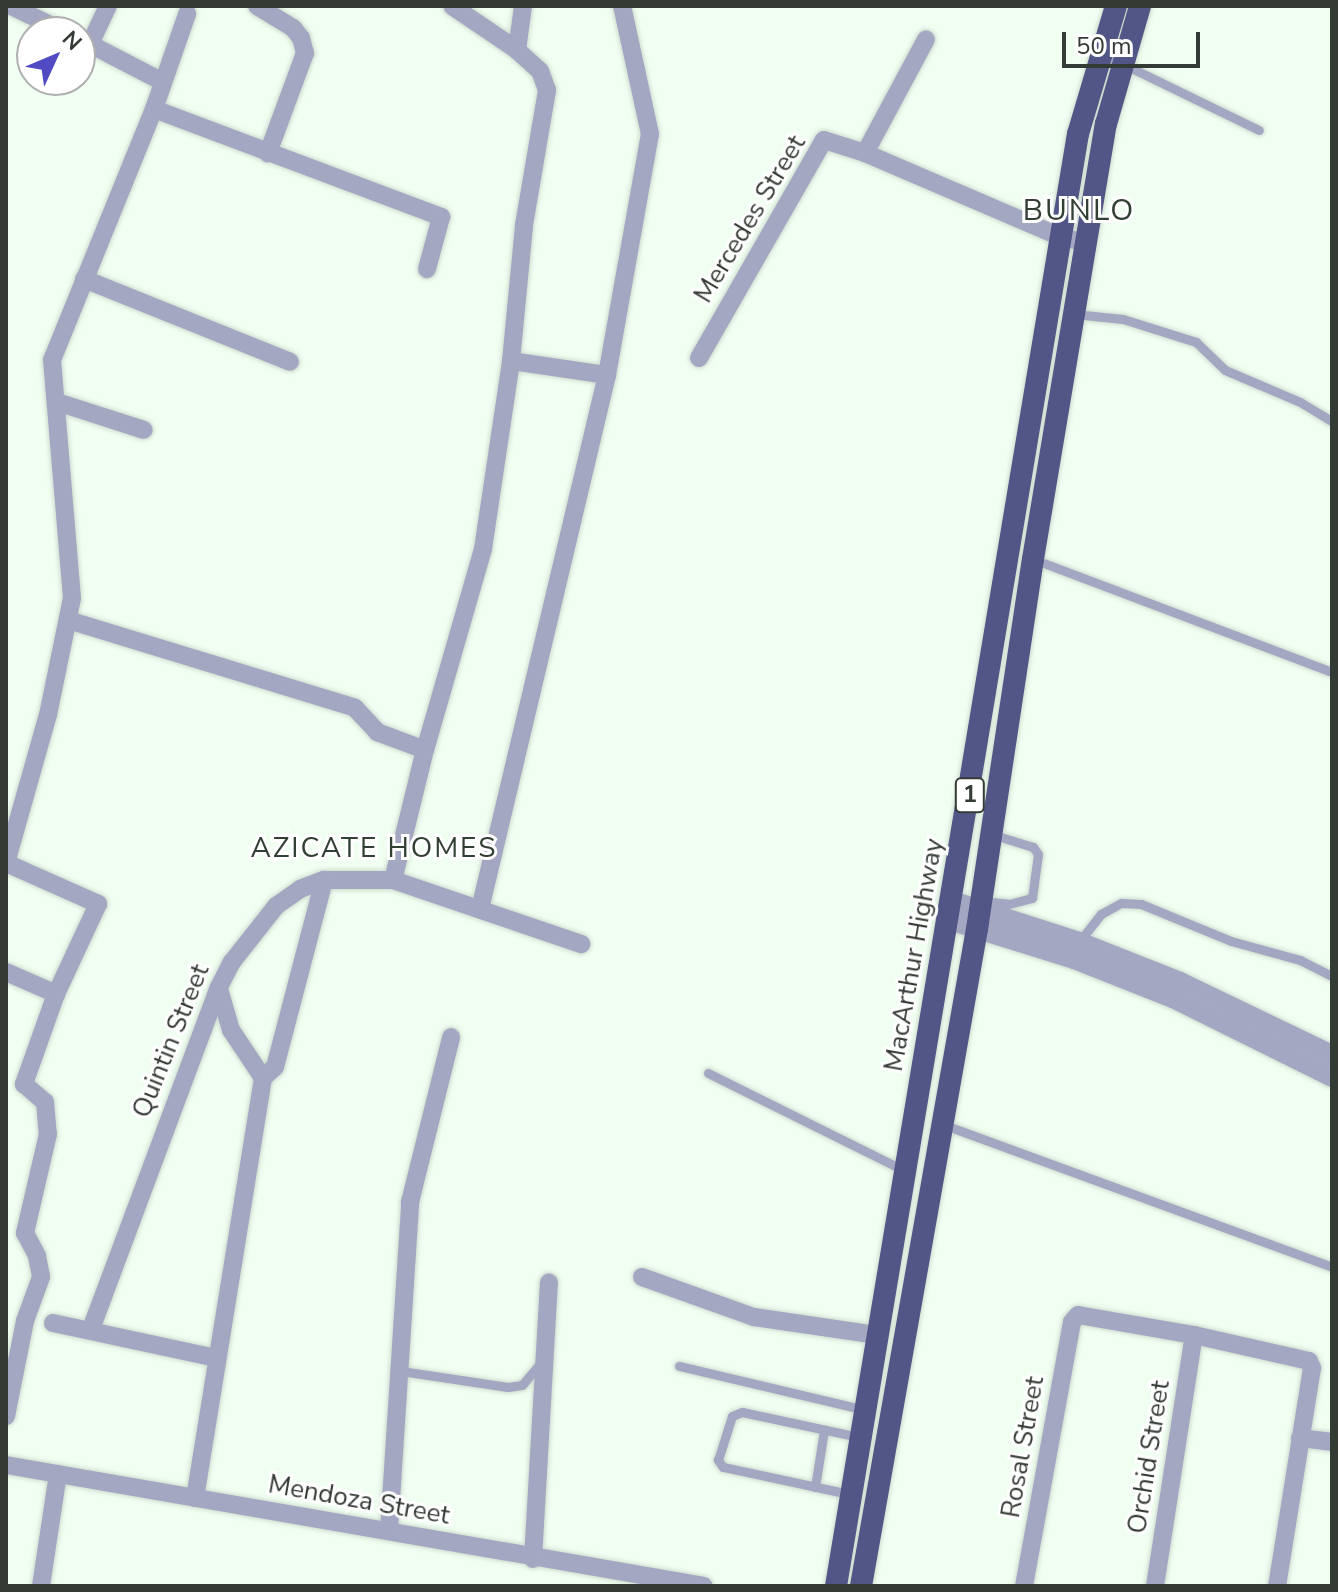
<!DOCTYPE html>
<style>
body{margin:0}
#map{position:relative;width:1338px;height:1592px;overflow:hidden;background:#f1fff2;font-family:"Nunito Sans",sans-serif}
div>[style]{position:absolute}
.roads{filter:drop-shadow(0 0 2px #cfdcd0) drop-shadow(0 0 2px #cfdcd0)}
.service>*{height:9px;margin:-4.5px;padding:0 4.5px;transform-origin:4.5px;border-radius:4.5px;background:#a4a7c2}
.minor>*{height:18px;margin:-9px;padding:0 9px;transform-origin:9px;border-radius:9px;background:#a4a7c2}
.tertiary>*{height:20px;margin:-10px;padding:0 10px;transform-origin:10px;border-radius:10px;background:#a4a7c2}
.trunk>*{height:22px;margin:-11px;padding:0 11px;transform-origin:11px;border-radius:11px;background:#525686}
span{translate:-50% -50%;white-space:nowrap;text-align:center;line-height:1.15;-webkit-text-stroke:6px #fff;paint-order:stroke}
.shield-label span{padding:2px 6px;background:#fff;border:2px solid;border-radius:6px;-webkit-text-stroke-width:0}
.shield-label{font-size:24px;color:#343a34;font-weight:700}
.street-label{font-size:26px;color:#343a34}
.neighbourhood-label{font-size:28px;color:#323f33;letter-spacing:2px}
.quarter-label{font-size:30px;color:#323f33;letter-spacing:2px}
.frame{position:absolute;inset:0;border:8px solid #343a34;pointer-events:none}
.north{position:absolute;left:16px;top:16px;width:80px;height:80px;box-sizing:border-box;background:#fff;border:2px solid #aeb0ae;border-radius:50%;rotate:46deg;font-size:22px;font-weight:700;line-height:32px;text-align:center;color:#343a34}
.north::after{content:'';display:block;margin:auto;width:28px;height:36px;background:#504bc2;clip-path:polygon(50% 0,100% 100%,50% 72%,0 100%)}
.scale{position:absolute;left:1062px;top:32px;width:138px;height:36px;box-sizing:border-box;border:4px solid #343a34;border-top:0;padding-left:10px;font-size:24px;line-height:28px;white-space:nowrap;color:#343a34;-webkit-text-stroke:6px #fff;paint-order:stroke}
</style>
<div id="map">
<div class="roads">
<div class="service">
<i style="left:1101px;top:56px;width:23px;rotate:20deg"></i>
<i style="left:1123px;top:64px;width:151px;rotate:25.9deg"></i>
<i style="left:1074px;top:314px;width:49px;rotate:5.8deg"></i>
<i style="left:1123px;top:319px;width:77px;rotate:17.5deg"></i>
<i style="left:1196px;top:342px;width:40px;rotate:44deg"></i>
<i style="left:1225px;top:370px;width:82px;rotate:23.1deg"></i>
<i style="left:1300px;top:402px;width:37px;rotate:31deg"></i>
<i style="left:1033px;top:559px;width:320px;rotate:20.7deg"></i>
<i style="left:982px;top:901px;width:27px;rotate:6deg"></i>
<i style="left:1009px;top:904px;width:24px;rotate:-15deg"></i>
<i style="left:1032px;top:898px;width:44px;rotate:-82.2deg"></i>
<i style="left:1038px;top:854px;width:9px;rotate:-126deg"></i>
<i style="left:1033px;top:847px;width:44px;rotate:-162.8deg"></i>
<i style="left:1079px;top:942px;width:36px;rotate:-52deg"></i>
<i style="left:1101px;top:914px;width:23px;rotate:-29deg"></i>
<i style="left:1121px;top:903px;width:20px;rotate:3deg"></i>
<i style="left:1141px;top:904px;width:97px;rotate:22.3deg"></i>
<i style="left:1231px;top:941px;width:72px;rotate:15.4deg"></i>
<i style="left:1300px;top:960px;width:36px;rotate:27deg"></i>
<i style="left:708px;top:1073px;width:218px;rotate:26.4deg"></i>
<i style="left:942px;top:1124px;width:415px;rotate:20.1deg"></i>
<i style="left:679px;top:1366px;width:191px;rotate:13.3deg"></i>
<i style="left:401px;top:1371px;width:108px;rotate:8.5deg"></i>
<i style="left:508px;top:1387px;width:14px;rotate:-8deg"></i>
<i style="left:522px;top:1385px;width:30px;rotate:-50deg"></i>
<i style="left:815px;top:1487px;width:58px;rotate:-81deg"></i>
<i style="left:849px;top:1494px;width:129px;rotate:-167.9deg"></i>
<i style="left:723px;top:1467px;width:9px;rotate:-126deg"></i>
<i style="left:718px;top:1460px;width:46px;rotate:-72.3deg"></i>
<i style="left:732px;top:1416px;width:11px;rotate:-22deg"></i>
<i style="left:742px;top:1412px;width:120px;rotate:12.1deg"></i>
</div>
<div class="minor">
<i style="left:11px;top:6px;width:60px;rotate:25.7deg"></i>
<i style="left:257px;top:6px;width:42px;rotate:31.4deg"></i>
<i style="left:293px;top:28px;width:13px;rotate:51deg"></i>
<i style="left:301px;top:38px;width:16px;rotate:75deg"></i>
<i style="left:305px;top:53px;width:107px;rotate:110.3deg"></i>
<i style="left:80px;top:39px;width:93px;rotate:27.4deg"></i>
<i style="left:90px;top:44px;width:42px;rotate:-64.7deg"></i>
<i style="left:517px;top:50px;width:44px;rotate:-82.2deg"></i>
<i style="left:154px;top:109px;width:101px;rotate:-70.8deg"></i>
<i style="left:865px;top:153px;width:129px;rotate:-61.8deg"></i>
<i style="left:84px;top:279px;width:222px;rotate:21.9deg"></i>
<i style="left:699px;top:358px;width:251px;rotate:-60.2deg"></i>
<i style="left:824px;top:140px;width:43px;rotate:17.6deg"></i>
<i style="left:865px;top:153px;width:215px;rotate:23.2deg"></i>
<i style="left:1063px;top:238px;width:23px;rotate:10deg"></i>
<i style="left:511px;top:361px;width:97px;rotate:8.3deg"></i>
<i style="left:57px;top:402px;width:91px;rotate:17.8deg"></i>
<i style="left:68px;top:620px;width:300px;rotate:17deg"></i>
<i style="left:355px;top:708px;width:33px;rotate:47deg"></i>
<i style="left:377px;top:732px;width:51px;rotate:20.6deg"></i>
<i style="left:6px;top:863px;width:154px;rotate:-74.2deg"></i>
<i style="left:48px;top:715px;width:119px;rotate:-78.4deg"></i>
<i style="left:72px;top:598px;width:239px;rotate:-94.8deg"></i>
<i style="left:52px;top:360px;width:271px;rotate:-67.9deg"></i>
<i style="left:154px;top:109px;width:307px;rotate:20.6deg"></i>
<i style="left:441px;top:217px;width:54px;rotate:105.1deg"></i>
<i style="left:6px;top:863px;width:101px;rotate:24deg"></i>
<i style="left:98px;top:904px;width:99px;rotate:115deg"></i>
<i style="left:56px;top:994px;width:96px;rotate:109.6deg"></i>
<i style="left:24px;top:1084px;width:28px;rotate:41deg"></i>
<i style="left:45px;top:1102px;width:32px;rotate:85deg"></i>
<i style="left:48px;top:1134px;width:102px;rotate:103.1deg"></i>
<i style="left:25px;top:1233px;width:26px;rotate:62deg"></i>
<i style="left:37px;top:1256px;width:21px;rotate:79deg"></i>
<i style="left:41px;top:1277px;width:47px;rotate:110deg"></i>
<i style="left:25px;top:1321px;width:97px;rotate:101.3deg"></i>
<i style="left:393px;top:880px;width:134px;rotate:-76.2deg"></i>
<i style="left:425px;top:750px;width:209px;rotate:-73.9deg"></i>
<i style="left:483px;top:549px;width:190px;rotate:-81.5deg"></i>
<i style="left:511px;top:361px;width:137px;rotate:-84.5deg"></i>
<i style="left:524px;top:225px;width:137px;rotate:-80.3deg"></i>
<i style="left:547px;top:90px;width:20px;rotate:-110deg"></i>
<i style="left:540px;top:71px;width:31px;rotate:-138deg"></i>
<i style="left:517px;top:50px;width:78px;rotate:-145.9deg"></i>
<i style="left:480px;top:909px;width:549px;rotate:-76.62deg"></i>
<i style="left:607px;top:375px;width:245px;rotate:-79.9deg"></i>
<i style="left:650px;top:134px;width:131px;rotate:-102.3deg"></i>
<i style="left:6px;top:972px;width:55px;rotate:23.7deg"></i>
<i style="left:219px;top:989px;width:43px;rotate:73.7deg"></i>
<i style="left:231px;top:1030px;width:58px;rotate:56.3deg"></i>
<i style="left:642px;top:1277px;width:119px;rotate:19.7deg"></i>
<i style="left:754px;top:1317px;width:125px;rotate:8.3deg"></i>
<i style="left:53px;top:1323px;width:167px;rotate:12.1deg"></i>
<i style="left:91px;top:1329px;width:365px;rotate:-69.5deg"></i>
<i style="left:219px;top:987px;width:28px;rotate:-63deg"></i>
<i style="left:232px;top:962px;width:71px;rotate:-51.8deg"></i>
<i style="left:276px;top:906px;width:29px;rotate:-35deg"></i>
<i style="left:300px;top:889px;width:26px;rotate:-21deg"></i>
<i style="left:324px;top:880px;width:69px"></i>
<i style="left:393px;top:880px;width:199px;rotate:18.8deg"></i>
<i style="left:1300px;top:1438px;width:32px;rotate:7deg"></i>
<i style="left:6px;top:1465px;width:708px;rotate:9.83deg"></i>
<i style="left:195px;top:1498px;width:425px;rotate:-80.8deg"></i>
<i style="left:263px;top:1078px;width:16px;rotate:-43deg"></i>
<i style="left:275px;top:1067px;width:193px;rotate:-75.3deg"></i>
<i style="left:389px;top:1531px;width:330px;rotate:-86.3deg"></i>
<i style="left:410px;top:1202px;width:170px;rotate:-76deg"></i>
<i style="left:533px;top:1559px;width:277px;rotate:-86.7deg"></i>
<i style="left:41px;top:1586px;width:113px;rotate:-81.4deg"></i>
<i style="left:1024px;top:1586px;width:268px;rotate:-79.7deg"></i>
<i style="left:1072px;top:1322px;width:9px;rotate:-49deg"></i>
<i style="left:1078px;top:1315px;width:118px;rotate:9.8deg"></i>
<i style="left:1194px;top:1335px;width:118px;rotate:12.7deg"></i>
<i style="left:1309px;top:1361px;width:8px;rotate:67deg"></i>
<i style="left:1312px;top:1368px;width:221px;rotate:99.1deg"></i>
<i style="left:1155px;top:1586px;width:254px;rotate:-81.2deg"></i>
</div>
<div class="tertiary">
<i style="left:952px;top:901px;width:133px;rotate:17.9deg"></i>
<i style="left:1079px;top:942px;width:109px;rotate:21.6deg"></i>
<i style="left:1180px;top:982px;width:169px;rotate:25.7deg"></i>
<i style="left:949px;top:920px;width:131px;rotate:17.3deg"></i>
<i style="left:1074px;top:959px;width:106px;rotate:21.5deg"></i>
<i style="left:1173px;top:998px;width:178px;rotate:26.4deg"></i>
</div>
<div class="trunk">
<i style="left:836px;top:1586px;width:1472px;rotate:-80.54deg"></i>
<i style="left:1078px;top:134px;width:134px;rotate:-73.5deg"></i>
<i style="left:861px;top:1586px;width:667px;rotate:-79.99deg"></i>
<i style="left:977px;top:929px;width:374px;rotate:-81.4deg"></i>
<i style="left:1033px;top:559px;width:441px;rotate:-80.5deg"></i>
<i style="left:1106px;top:124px;width:123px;rotate:-73.9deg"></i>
</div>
</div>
<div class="shield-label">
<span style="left:970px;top:795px">1</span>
</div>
<div class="street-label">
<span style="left:750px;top:219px;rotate:-59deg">Mercedes Street</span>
<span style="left:914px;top:955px;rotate:-80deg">MacArthur Highway</span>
<span style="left:171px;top:1041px;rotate:-68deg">Quintin Street</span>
<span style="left:1023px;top:1447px;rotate:-80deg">Rosal Street</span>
<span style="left:1149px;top:1457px;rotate:-81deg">Orchid Street</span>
<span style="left:359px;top:1500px;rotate:10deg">Mendoza Street</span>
</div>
<div class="neighbourhood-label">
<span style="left:374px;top:848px">AZICATE HOMES</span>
</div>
<div class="quarter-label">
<span style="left:1079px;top:211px">BUNLO</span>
</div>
<div class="frame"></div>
<div class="north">N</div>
<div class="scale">50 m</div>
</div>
